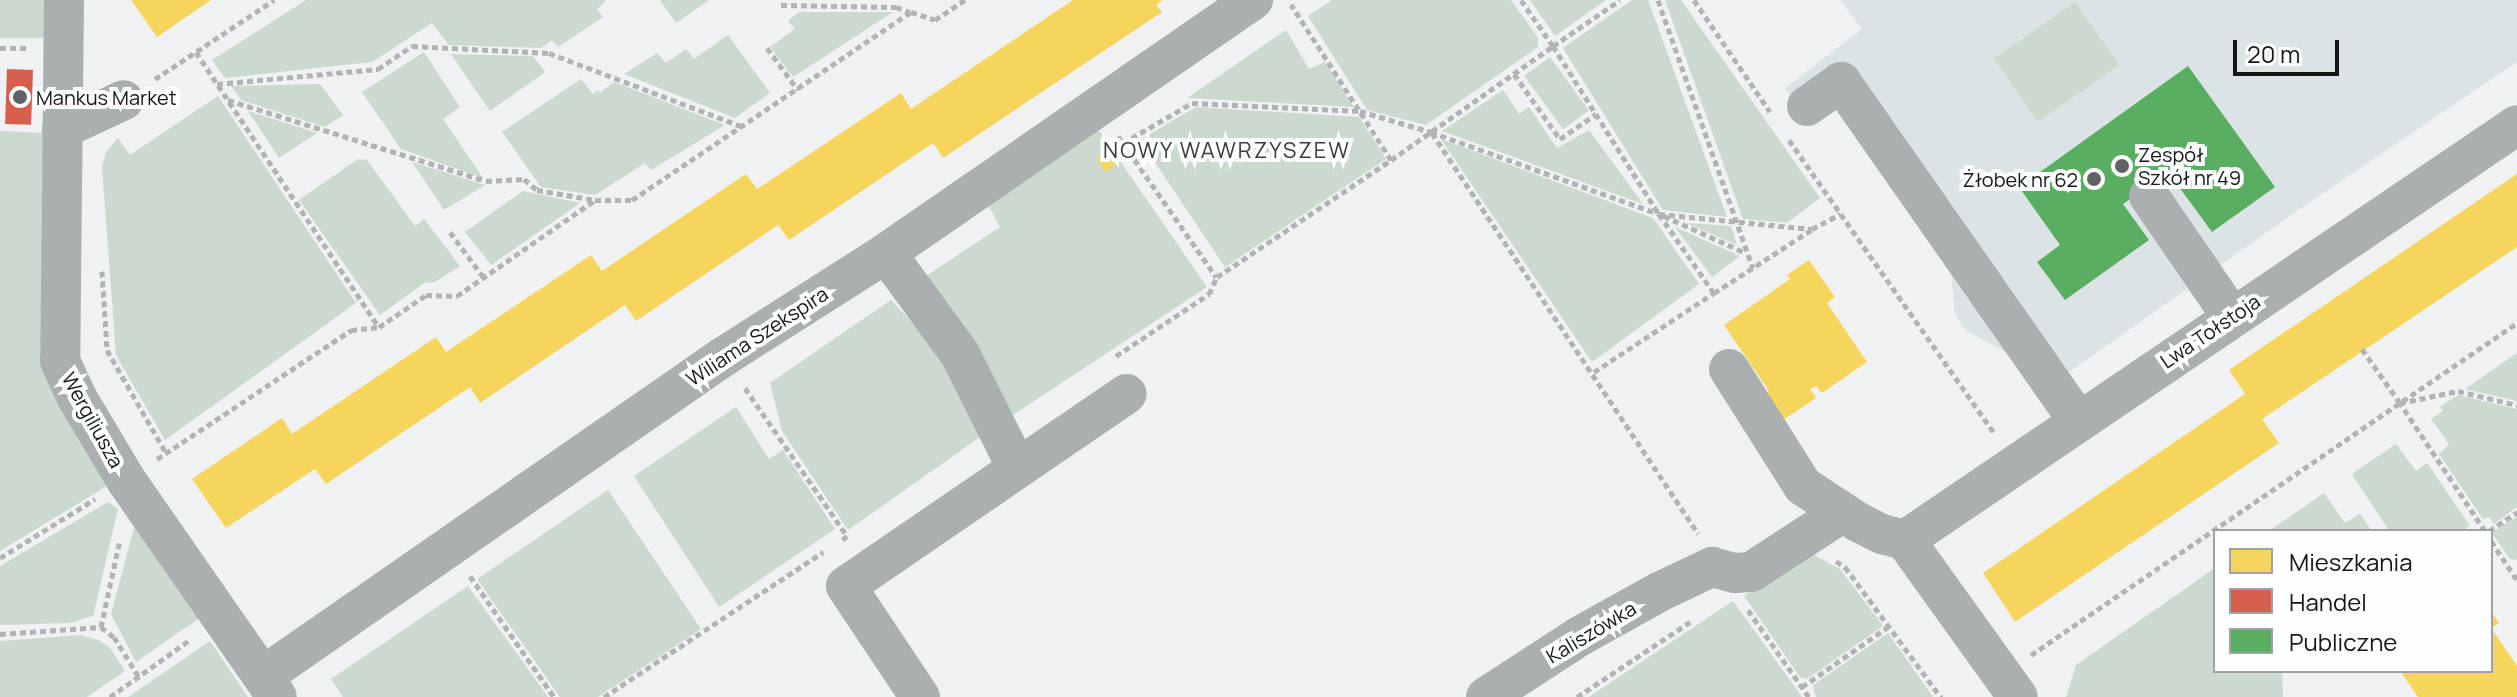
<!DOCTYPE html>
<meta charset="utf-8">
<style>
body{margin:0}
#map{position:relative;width:2517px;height:697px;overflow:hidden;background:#eff1f2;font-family:Manrope,sans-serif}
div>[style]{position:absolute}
.built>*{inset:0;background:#dce3e5}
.green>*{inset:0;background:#cbd9ce;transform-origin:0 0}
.homes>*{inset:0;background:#f6d55c;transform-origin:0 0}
.shops>*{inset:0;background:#d6604d;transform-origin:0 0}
.public>*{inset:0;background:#5aae61}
.path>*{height:5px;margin-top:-2.5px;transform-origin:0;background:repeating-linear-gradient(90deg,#b1b4b4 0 6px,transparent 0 10px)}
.minor>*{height:40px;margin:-20px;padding:0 20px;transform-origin:20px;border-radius:20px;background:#aab0af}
.dots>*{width:22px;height:22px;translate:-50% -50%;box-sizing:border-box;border:4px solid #fdfeff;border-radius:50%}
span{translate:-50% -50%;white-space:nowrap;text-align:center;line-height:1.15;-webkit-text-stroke:8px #fdfeff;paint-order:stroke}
.poi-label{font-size:20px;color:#151616}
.left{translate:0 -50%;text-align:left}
.right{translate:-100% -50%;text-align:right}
.street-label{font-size:20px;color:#151616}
.neighbourhood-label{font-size:22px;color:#393c3d;letter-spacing:2px}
.legend{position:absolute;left:2213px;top:529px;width:280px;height:144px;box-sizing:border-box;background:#fdfeff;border:2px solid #a0a1a2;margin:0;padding:10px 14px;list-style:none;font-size:24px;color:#151616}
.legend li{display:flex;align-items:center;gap:16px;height:40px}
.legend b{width:40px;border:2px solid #a0a1a2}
.scale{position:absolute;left:2233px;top:40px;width:106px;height:36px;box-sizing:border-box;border:4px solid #151616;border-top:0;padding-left:10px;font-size:24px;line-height:28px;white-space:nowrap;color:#151616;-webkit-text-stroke:6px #fdfeff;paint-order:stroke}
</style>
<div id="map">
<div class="built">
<i style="clip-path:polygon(1840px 0,2517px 0,2517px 62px,2304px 206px,2041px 392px,2016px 357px,1966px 331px,1955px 314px,1950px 262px,1838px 107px,1812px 127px,1785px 88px,1862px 29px)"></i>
</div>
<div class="green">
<i style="left:0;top:0;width:48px;height:38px"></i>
<i style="clip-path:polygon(306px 0,604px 0,605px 2px,597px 9px,603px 17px,558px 47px,552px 40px,541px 48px,449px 45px,432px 23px,372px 62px,225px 78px,212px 60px)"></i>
<i style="clip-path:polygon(660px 0,709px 0,676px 23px)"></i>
<i style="clip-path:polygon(1332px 0,1511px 0,1538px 38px,1538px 47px,1426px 125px,1367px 110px,1308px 16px)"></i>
<i style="clip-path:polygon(1530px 0,1606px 0,1555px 36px)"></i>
<i style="clip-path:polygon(1632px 0,1648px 0,1727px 217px,1663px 210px,1563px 48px)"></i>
<i style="clip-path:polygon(1665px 0,1681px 0,1820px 198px,1787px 223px,1743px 219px)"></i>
<i style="left:2075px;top:2px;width:77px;height:99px;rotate:55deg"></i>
<i style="clip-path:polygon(799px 12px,893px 12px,793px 77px,770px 47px,795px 29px,788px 21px)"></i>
<i style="clip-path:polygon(1286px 30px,1309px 69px,1325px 62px,1354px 107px,1187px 98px)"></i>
<i style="clip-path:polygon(728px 35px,770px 93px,735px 118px,624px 74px,657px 53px,666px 63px,686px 49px,694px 59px)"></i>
<i style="clip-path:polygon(424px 52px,460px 107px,443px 119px,483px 178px,401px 149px,362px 92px)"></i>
<i style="clip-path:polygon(451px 54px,533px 56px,545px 72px,490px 111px)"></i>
<i style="left:1550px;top:57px;width:66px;height:32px;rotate:54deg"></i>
<i style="clip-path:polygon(581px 79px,593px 94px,598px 90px,600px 93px,614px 82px,725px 125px,651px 170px,645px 163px,595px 195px,541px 187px,502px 132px)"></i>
<i style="clip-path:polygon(320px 84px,343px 115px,325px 127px,241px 100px,231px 86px)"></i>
<i style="clip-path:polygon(1503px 90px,1519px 114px,1529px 107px,1557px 148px,1589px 130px,1643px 204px,1442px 131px)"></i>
<i style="clip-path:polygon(218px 96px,356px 303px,165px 440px,116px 355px,102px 167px,106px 152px,118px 138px,130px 155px)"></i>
<i style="clip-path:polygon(1196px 107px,1359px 117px,1386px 159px,1225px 267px,1140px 140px)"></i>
<i style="clip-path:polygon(248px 111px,317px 133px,279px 158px)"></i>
<i style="clip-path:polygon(1098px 129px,1207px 287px,1004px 421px,923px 278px,1000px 227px,989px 206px)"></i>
<i style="clip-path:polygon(0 131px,45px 133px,46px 368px,112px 483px,0 551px)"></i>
<i style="clip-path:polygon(1441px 139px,1653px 218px,1699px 284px,1592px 362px)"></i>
<i style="clip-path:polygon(358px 159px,367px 160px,415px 226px,424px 219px,460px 266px,435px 282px,424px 283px,380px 315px,299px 200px)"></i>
<i style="clip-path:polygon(412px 162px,485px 185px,444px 210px)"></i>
<i style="clip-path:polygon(523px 191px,580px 203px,491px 265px,465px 232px)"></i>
<i style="clip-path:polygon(1686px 223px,1731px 226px,1737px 245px)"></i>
<i style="clip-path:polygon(1675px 227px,1740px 256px,1712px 277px)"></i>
<i style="clip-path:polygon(891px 300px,939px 351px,980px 437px,848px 530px,782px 431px,770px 383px)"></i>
<i style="clip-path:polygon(2517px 353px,2517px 401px,2465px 389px)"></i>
<i style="clip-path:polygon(2458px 395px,2517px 409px,2517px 507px,2494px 524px,2489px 517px,2483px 519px,2439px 454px,2449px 444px,2431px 419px,2443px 411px,2440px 407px)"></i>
<i style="clip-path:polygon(736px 407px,769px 459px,783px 450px,835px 529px,719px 607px,634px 476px)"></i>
<i style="clip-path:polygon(2396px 444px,2416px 471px,2427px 463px,2470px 526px,2462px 531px,2389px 531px,2352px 474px)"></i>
<i style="clip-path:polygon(608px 490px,701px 629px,598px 697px,560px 697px,477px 579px)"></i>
<i style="clip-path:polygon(2324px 493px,2345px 523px,2360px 514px,2372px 531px,2269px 531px)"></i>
<i style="clip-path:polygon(108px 502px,118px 509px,93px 616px,70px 623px,0 625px,0 566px)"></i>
<i style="clip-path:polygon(2517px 516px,2517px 560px,2510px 559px,2492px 533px)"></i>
<i style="clip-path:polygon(137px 517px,201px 617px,136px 662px,111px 614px)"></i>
<i style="clip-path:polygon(1812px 554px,1840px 569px,1883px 626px,1807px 679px,1800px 677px,1744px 596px)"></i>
<i style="clip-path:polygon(2215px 568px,2215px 671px,2282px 671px,2283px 697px,2066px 697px,2076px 665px)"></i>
<i style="clip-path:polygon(468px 586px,548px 697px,343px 697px,331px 679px)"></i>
<i style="clip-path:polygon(1733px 601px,1802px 697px,1589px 697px)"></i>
<i style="clip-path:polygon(1888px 633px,1933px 697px,1816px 697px,1813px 685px)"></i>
<i style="clip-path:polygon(81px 635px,100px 641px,110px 648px,125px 671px,87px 697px,0 697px,0 641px)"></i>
<i style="clip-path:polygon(210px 641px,248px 697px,128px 697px)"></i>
</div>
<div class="homes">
<i style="clip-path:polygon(131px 0,211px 0,157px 37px)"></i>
<i style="clip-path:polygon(1073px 0,1163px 0,1156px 5px,1162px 12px,943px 158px,933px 143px,789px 240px,778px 225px,636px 321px,625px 305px,480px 403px,470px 387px,326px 484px,315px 469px,226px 528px,192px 479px,282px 418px,292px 434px,436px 337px,446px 352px,591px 255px,602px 271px,746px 174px,757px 189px,901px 93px,911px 109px)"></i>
<i style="left:1108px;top:150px;width:16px;height:15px;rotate:52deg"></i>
<i style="clip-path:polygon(2517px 174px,2517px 247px,2262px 419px,2279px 443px,2015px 622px,1983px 573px,2245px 394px,2229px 370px)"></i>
<i style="clip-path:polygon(1809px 260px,1835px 297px,1827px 303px,1867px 362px,1822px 393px,1816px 386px,1810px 389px,1816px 398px,1783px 420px,1765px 394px,1769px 391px,1724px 325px,1790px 279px,1787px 275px)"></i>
<i style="clip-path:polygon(2491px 611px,2499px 623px,2491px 628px,2517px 666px,2517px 697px,2418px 697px,2400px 671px,2491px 671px)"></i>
</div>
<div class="shops">
<i style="left:7px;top:69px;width:26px;height:55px;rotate:2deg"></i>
</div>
<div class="public">
<i style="clip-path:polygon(2188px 66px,2275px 187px,2212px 232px,2168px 172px,2123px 204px,2149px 240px,2065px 300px,2037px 262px,2060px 245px,2019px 187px)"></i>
</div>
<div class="path">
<i style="left:1521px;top:0;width:56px;rotate:55.2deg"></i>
<i style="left:1553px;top:46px;width:81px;rotate:-34.5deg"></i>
<i style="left:1658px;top:0;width:284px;rotate:70.5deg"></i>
<i style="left:1694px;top:0;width:135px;rotate:55.8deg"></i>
<i style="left:781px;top:5px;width:115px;rotate:1deg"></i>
<i style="left:896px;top:7px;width:15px;rotate:20deg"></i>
<i style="left:0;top:48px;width:27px"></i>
<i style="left:767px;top:48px;width:52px;rotate:53.6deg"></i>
<i style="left:196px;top:52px;width:330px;rotate:56.4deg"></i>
<i style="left:1514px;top:74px;width:80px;rotate:54.7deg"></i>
<i style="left:1560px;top:139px;width:44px;rotate:-34.8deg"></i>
<i style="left:155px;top:79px;width:143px;rotate:-33.6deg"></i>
<i style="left:217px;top:84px;width:162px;rotate:-5.3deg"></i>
<i style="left:378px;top:69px;width:41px;rotate:-34.1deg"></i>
<i style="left:412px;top:46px;width:137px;rotate:2.9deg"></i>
<i style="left:549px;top:53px;width:205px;rotate:20.8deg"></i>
<i style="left:228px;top:100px;width:270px;rotate:17.4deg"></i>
<i style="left:486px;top:181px;width:38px;rotate:-3deg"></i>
<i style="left:524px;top:179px;width:17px;rotate:40deg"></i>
<i style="left:537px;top:190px;width:59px;rotate:9.8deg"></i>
<i style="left:1432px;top:133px;width:481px;rotate:56.4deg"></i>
<i style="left:1118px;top:136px;width:9px;rotate:54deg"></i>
<i style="left:1123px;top:143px;width:80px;rotate:-30.1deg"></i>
<i style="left:1192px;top:103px;width:168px;rotate:2.7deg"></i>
<i style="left:1360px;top:111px;width:74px;rotate:16.5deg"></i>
<i style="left:1431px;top:132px;width:242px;rotate:19.8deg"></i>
<i style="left:1659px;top:214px;width:154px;rotate:5.6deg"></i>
<i style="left:1812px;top:229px;width:32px;rotate:-28deg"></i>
<i style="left:1789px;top:140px;width:358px;rotate:55deg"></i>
<i style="left:1123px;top:143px;width:163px;rotate:55.2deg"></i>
<i style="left:1391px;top:160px;width:198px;rotate:-35.1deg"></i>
<i style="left:1553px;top:46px;width:199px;rotate:57.8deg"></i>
<i style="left:1659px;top:214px;width:96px;rotate:55.2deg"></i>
<i style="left:1714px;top:293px;width:116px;rotate:-33deg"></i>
<i style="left:1664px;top:216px;width:90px;rotate:24.3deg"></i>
<i style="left:450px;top:232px;width:57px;rotate:53.5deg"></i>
<i style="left:102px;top:271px;width:79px;rotate:86.4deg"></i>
<i style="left:107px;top:350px;width:119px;rotate:60.2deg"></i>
<i style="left:2362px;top:349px;width:66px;rotate:54.9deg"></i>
<i style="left:1116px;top:356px;width:112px;rotate:-33.7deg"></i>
<i style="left:1209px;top:294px;width:19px;rotate:-65deg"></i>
<i style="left:1217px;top:277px;width:210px;rotate:-33.9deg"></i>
<i style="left:1391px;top:160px;width:185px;rotate:-122.7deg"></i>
<i style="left:1594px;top:372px;width:144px;rotate:-33.4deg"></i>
<i style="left:745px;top:388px;width:180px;rotate:55.4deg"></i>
<i style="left:847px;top:536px;width:6px;rotate:141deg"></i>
<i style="left:157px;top:459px;width:233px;rotate:-33.6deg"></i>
<i style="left:351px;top:330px;width:28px;rotate:-6deg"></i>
<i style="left:379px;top:327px;width:57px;rotate:-34.2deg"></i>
<i style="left:426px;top:295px;width:31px;rotate:2deg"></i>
<i style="left:457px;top:296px;width:168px;rotate:-34.8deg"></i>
<i style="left:595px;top:200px;width:37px"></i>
<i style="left:632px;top:200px;width:336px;rotate:-34deg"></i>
<i style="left:911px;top:12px;width:25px;rotate:18deg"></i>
<i style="left:935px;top:20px;width:36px;rotate:-34deg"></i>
<i style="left:2485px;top:531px;width:154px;rotate:-123.6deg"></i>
<i style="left:2400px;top:403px;width:59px;rotate:-11.7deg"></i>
<i style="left:2458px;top:391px;width:61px;rotate:13.3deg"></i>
<i style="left:2489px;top:531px;width:34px;rotate:-34deg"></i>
<i style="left:2491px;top:541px;width:47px;rotate:56.3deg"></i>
<i style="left:0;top:558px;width:112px;rotate:-31.8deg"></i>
<i style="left:1836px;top:561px;width:11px;rotate:34deg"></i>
<i style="left:1845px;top:567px;width:162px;rotate:53.6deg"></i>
<i style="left:470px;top:576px;width:147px;rotate:55.2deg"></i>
<i style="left:1748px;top:610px;width:106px;rotate:55deg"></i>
<i style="left:101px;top:627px;width:89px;rotate:-77.7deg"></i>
<i style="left:0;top:634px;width:101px;rotate:-4deg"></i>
<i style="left:101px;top:627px;width:16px;rotate:38deg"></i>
<i style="left:114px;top:637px;width:47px;rotate:58deg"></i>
<i style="left:2031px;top:655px;width:589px;rotate:-34.34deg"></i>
<i style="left:1802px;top:687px;width:105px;rotate:-34.9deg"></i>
<i style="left:110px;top:697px;width:100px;rotate:-35.6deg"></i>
<i style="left:604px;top:697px;width:263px;rotate:-33.5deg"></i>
<i style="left:1577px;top:697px;width:139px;rotate:-33.6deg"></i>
</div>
<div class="minor">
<i style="left:64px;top:0;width:361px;rotate:90.6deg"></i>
<i style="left:60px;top:361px;width:38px;rotate:65deg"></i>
<i style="left:76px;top:396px;width:98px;rotate:59.2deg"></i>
<i style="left:126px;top:480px;width:264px;rotate:55.2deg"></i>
<i style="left:1807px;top:106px;width:42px;rotate:-35.2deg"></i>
<i style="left:1841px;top:82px;width:414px;rotate:55deg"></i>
<i style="left:62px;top:129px;width:68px;rotate:-25.1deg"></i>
<i style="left:2149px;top:196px;width:147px;rotate:55.6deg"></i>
<i style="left:886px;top:253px;width:125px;rotate:53.8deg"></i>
<i style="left:960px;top:354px;width:127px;rotate:63.4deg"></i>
<i style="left:1729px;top:369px;width:138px;rotate:57.7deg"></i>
<i style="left:1803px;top:486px;width:66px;rotate:33.2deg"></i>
<i style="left:1858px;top:522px;width:27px;rotate:27deg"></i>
<i style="left:1882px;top:534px;width:24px;rotate:15deg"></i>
<i style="left:1905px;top:540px;width:739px;rotate:-34.14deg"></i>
<i style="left:1905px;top:540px;width:193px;rotate:54.3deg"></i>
<i style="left:263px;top:676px;width:560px;rotate:-34.74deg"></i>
<i style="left:723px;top:357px;width:193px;rotate:-32.5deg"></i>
<i style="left:886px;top:253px;width:446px;rotate:-34.6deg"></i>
<i style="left:920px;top:697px;width:133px;rotate:-123.7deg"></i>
<i style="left:846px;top:586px;width:340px;rotate:-34.4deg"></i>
<i style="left:1486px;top:697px;width:112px;rotate:-33deg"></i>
<i style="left:1580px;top:636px;width:90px;rotate:-29.1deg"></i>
<i style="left:1659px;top:592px;width:59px;rotate:-25.3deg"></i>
<i style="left:1712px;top:567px;width:24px;rotate:15deg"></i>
<i style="left:1735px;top:573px;width:16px;rotate:-4deg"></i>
<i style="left:1751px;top:572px;width:108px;rotate:-33deg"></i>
</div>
<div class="dots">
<i style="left:20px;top:97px;background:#616363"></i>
<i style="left:2122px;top:166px;background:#616363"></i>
<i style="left:2094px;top:179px;background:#616363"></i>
</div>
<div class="poi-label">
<span class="left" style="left:36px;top:97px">Mankus Market</span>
<span class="left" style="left:2138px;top:166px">Zespół<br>Szkół nr 49</span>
<span class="right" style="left:2078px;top:179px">Żłobek nr 62</span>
</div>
<div class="street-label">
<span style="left:2210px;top:331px;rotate:-34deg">Lwa Tołstoja</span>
<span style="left:757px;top:336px;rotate:-33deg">Wiliama Szekspira</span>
<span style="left:93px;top:420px;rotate:61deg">Wergiliusza</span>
<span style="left:1591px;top:632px;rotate:-31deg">Kaliszówka</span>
</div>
<div class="neighbourhood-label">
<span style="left:1227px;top:151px">NOWY WAWRZYSZEW</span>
</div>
<ul class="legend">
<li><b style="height:22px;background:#f6d55c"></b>Mieszkania</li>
<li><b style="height:22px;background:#d6604d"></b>Handel</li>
<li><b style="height:22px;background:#5aae61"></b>Publiczne</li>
</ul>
<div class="scale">20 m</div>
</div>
